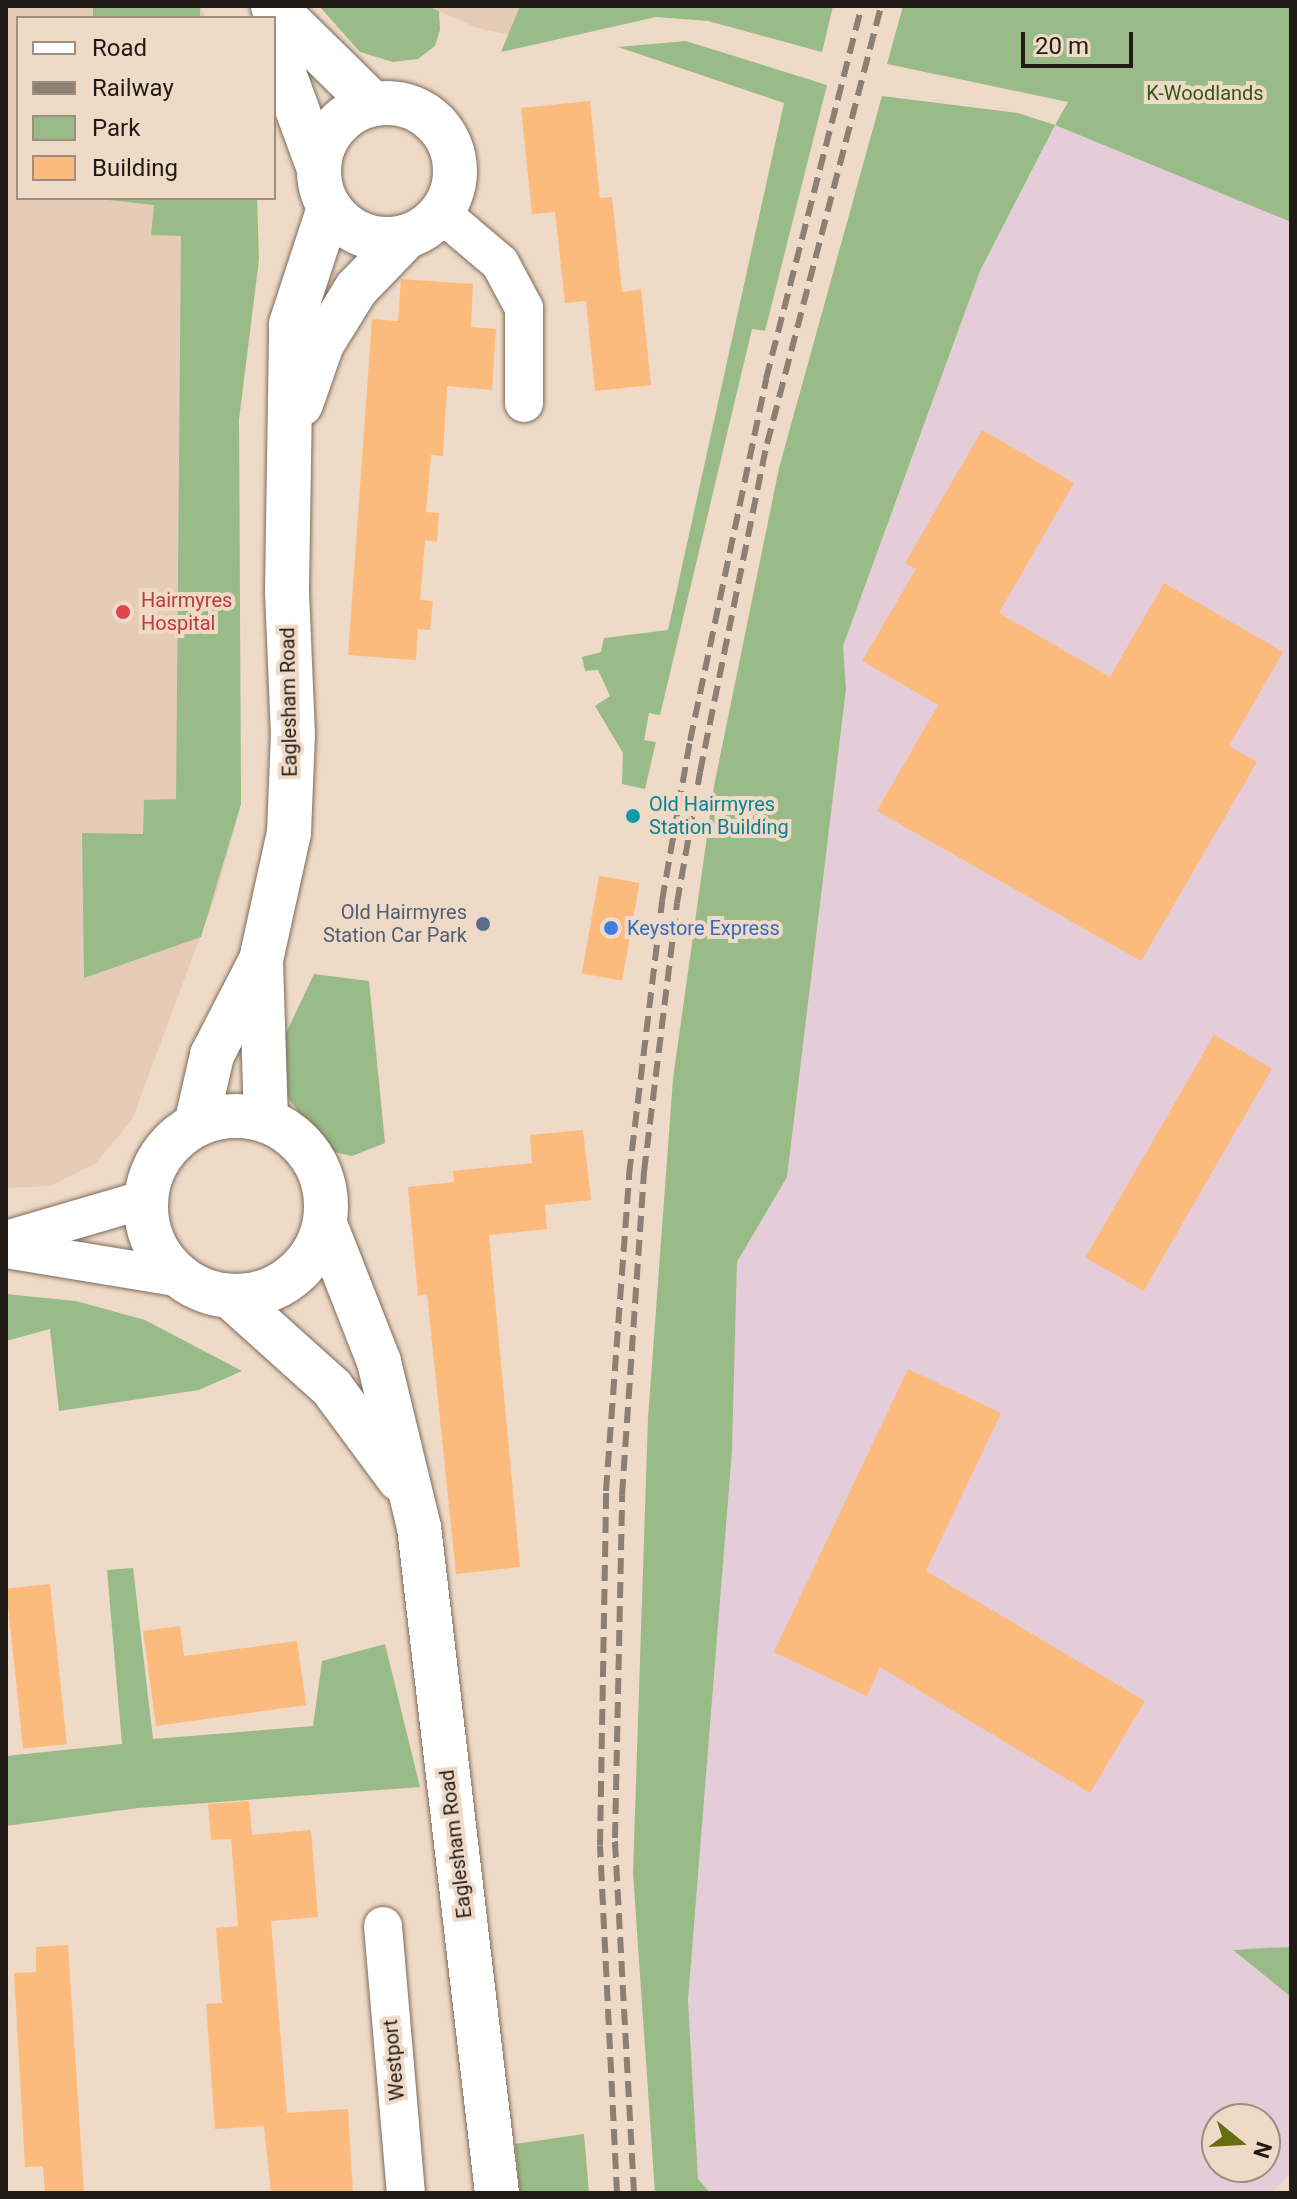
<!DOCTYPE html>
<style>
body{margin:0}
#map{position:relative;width:1297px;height:2199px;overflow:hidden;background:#efdac8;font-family:Roboto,sans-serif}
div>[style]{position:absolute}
.built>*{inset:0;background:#e6ccb6}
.industrial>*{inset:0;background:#e4cdd8}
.green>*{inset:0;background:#99bb87;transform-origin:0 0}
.building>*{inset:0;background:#fcba7c;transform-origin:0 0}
.roads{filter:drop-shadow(0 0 2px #7d6b5b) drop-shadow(0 0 2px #7d6b5b)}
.minor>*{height:38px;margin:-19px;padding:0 19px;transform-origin:19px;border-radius:19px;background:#fff}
.major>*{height:44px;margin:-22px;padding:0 22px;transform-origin:22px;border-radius:22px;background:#fff}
.major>.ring{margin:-22px;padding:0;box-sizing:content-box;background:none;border:44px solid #fff;border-radius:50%}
.rail>*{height:6px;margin-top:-3px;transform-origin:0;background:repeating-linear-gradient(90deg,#8d7f73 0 16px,transparent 0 24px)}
.dots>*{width:22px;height:22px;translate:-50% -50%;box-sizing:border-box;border:4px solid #efdac8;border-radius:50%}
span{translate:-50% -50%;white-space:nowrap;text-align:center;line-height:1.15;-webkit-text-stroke:8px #efdac8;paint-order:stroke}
.park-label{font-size:20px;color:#305a10}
.health-label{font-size:20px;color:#be3a42}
.left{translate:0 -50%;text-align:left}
.street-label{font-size:20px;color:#221b15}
.culture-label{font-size:20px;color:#0d838f}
.service-label{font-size:20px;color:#4e5e75}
.right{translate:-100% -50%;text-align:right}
.shop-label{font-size:20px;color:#366cbe}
.frame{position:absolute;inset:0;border:8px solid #221b15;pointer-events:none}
.legend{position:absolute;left:16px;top:16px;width:260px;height:184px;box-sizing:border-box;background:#efdac8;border:2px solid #9d8e80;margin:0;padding:10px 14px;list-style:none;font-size:24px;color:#221b15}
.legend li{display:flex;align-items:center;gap:16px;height:40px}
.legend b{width:40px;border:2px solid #9d8e80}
.north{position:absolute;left:1201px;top:2103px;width:80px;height:80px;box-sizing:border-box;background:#efdac8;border:2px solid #9d8e80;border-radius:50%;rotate:108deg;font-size:22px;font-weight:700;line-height:32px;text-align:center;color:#221b15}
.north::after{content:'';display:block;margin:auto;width:28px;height:36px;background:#666c10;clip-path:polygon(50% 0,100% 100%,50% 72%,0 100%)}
.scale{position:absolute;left:1021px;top:32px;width:112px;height:36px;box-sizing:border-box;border:4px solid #221b15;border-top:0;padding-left:10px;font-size:24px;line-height:28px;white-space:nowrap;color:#221b15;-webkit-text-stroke:6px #efdac8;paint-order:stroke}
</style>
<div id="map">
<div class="built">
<i style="clip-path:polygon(6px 6px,200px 6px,206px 18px,18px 18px,18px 198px,257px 198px,259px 259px,239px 419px,241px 804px,218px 889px,132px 1120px,96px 1163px,50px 1186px,6px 1188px)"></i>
<i style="clip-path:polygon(428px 6px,520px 6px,511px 35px,477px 28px)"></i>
</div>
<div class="industrial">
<i style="clip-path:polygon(evenodd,1055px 125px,1291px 222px,1291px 1947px,1234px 1951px,1291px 1997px,1291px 2172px,1272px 2193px,710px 2193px,698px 2180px,688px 2000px,732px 1451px,737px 1262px,787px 1177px,846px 689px,843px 646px,980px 271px,1055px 125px,1217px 2119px,1265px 2119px,1265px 2167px,1217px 2167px,1217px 2119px)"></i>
</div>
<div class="green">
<i style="left:93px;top:6px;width:107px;height:12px"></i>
<i style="clip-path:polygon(319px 6px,428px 6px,439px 11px,440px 30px,435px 46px,418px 59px,393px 62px,360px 52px)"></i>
<i style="clip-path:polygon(520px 6px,833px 6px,822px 52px,708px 21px,656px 17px,501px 52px)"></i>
<i style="clip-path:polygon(903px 6px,1291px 6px,1291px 222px,1055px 125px,980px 271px,843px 646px,846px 689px,787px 1177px,737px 1262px,732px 1451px,688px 2000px,698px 2179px,710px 2193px,655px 2193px,633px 1873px,648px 1418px,673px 1079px,714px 786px,779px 468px,882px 96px,1018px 113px,1055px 125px,1068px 102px,887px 64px)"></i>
<i style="clip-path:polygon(686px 41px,827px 85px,765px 331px,752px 329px,660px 715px,649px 713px,644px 740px,656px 742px,645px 789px,622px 784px,623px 753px,595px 706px,610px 696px,598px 670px,585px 671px,582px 657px,601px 652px,604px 638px,668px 630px,784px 103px,618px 47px)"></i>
<i style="clip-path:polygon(90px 198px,257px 198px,259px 259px,239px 419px,241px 804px,201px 937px,84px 978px,82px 833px,143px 834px,144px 800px,176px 799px,181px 236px,151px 235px,154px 205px)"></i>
<i style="clip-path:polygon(314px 974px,369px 981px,385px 1143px,352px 1156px,330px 1151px,290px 1101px,279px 1077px,278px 1050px)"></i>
<i style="clip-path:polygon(6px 1294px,76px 1301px,145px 1320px,242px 1371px,199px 1390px,59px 1411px,50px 1329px,6px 1341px)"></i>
<i style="clip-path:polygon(133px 1568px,153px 1739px,313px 1726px,322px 1661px,385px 1644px,420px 1787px,138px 1808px,6px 1826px,6px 1756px,122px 1744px,107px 1570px)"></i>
<i style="clip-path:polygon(1291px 1947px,1291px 1997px,1233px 1950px,1265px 1948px)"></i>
<i style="clip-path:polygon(584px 2134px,589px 2193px,520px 2193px,515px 2144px)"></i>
</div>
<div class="building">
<i style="clip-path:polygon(590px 101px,600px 198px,612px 197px,622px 292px,641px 289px,651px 385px,595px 391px,586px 301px,565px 303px,555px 212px,532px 214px,521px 108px)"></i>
<i style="clip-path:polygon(401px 279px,473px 284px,471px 327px,496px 329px,492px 390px,447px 386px,443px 456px,431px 455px,426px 512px,439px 513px,437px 542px,425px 540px,420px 600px,433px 601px,430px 630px,418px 629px,416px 660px,348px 655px,372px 319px,398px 321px)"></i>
<i style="clip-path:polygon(982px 430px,1074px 483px,999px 613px,1110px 677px,1164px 583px,1283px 652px,1229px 746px,1257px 762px,1141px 961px,877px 811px,938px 705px,862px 661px,916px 569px,905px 563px)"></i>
<i style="left:599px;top:876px;width:41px;height:99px;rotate:10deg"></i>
<i style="left:1214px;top:1035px;width:67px;height:257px;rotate:30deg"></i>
<i style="clip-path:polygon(583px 1130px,591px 1200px,545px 1205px,547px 1229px,489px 1235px,520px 1567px,456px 1574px,427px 1294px,418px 1296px,408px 1187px,454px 1182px,453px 1171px,532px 1163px,530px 1135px)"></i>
<i style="clip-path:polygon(908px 1369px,1001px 1413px,926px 1571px,1145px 1701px,1090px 1793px,880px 1667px,867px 1696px,774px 1652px)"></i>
<i style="left:50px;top:1584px;width:161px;height:44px;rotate:84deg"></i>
<i style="clip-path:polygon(180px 1626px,184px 1656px,297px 1641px,306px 1705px,156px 1726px,143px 1631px)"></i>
<i style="clip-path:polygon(249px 1801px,252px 1835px,311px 1830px,318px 1917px,271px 1921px,287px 2113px,348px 2109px,353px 2193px,271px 2193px,264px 2126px,215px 2129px,206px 2004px,222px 2003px,216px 1928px,238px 1926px,231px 1839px,211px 1840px,208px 1804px)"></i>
<i style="clip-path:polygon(68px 1945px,84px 2193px,45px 2193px,43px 2166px,25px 2167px,14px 1973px,36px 1972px,36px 1947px)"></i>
</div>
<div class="roads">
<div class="minor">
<i style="left:441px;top:213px;width:77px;rotate:40.3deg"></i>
<i style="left:500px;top:263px;width:51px;rotate:61.9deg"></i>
<i style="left:524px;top:308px;width:95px;rotate:90deg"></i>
<i style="left:6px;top:1240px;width:146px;rotate:-16.3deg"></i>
<i style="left:6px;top:1249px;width:178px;rotate:9.4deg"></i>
<i style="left:383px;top:1926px;width:268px;rotate:85.1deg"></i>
</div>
<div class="major">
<i style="left:273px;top:6px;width:140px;rotate:44.4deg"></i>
<i style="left:274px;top:46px;width:128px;rotate:69.9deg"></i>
<i class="ring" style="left:319px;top:103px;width:92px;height:92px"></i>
<i style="left:301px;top:404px;width:64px;rotate:-70.7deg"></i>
<i style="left:322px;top:344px;width:65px;rotate:-58.3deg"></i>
<i style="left:356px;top:289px;width:72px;rotate:-46.1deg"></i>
<i class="ring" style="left:146px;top:1116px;width:136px;height:136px"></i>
<i style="left:266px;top:1120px;width:160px;rotate:-91.8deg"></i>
<i style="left:261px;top:960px;width:130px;rotate:-77.6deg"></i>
<i style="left:289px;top:833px;width:98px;rotate:-87.7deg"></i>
<i style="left:293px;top:735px;width:145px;rotate:-92.4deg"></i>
<i style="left:287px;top:590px;width:266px;rotate:-89.1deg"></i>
<i style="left:291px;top:324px;width:122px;rotate:-71.9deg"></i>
<i style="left:196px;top:1125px;width:72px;rotate:-77.1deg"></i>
<i style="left:212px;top:1055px;width:102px;rotate:-62.7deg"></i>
<i style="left:325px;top:1224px;width:148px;rotate:68.6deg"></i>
<i style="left:379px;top:1362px;width:170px;rotate:76.4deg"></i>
<i style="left:419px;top:1527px;width:671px;rotate:83.32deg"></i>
<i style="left:231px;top:1297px;width:136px;rotate:42deg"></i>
<i style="left:332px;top:1388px;width:114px;rotate:53.5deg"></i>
</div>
</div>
<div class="rail">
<i style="left:617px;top:2193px;width:348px;rotate:-92.8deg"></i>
<i style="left:600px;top:1845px;width:354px;rotate:-89deg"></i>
<i style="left:606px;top:1491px;width:317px;rotate:-85.8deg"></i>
<i style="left:629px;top:1175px;width:276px;rotate:-83.1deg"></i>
<i style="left:662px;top:901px;width:162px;rotate:-80.1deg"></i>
<i style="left:690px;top:741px;width:370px;rotate:-78.1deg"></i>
<i style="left:766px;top:379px;width:385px;rotate:-75.6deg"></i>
<i style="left:634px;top:2193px;width:356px;rotate:-93.1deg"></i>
<i style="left:615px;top:1838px;width:343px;rotate:-88.8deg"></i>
<i style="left:622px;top:1495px;width:324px;rotate:-86.1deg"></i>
<i style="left:644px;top:1172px;width:271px;rotate:-83deg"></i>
<i style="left:677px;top:903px;width:133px;rotate:-80deg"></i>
<i style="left:700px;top:772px;width:335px;rotate:-78.5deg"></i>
<i style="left:767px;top:444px;width:453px;rotate:-75.4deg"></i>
</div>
<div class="dots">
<i style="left:123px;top:612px;background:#e0444e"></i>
<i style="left:633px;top:816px;background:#0f9aa8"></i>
<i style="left:483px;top:924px;background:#5c6f8a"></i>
<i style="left:611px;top:928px;background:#3f7fe0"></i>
</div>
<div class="park-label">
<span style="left:1205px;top:93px">K-Woodlands</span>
</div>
<div class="health-label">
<span class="left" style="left:141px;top:612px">Hairmyres<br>Hospital</span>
</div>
<div class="street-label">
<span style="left:289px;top:702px;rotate:-91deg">Eaglesham Road</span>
<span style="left:456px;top:1844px;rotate:-97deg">Eaglesham Road</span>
<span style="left:394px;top:2060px;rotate:-95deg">Westport</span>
</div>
<div class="culture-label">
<span class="left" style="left:649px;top:816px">Old Hairmyres<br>Station Building</span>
</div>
<div class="service-label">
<span class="right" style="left:467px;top:924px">Old Hairmyres<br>Station Car Park</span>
</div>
<div class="shop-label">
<span class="left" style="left:627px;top:928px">Keystore Express</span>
</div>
<div class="frame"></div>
<ul class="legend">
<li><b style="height:10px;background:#fff"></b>Road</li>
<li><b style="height:10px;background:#8d7f73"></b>Railway</li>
<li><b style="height:22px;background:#99bb87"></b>Park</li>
<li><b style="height:22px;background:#fcba7c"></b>Building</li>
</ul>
<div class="north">N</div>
<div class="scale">20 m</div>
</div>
